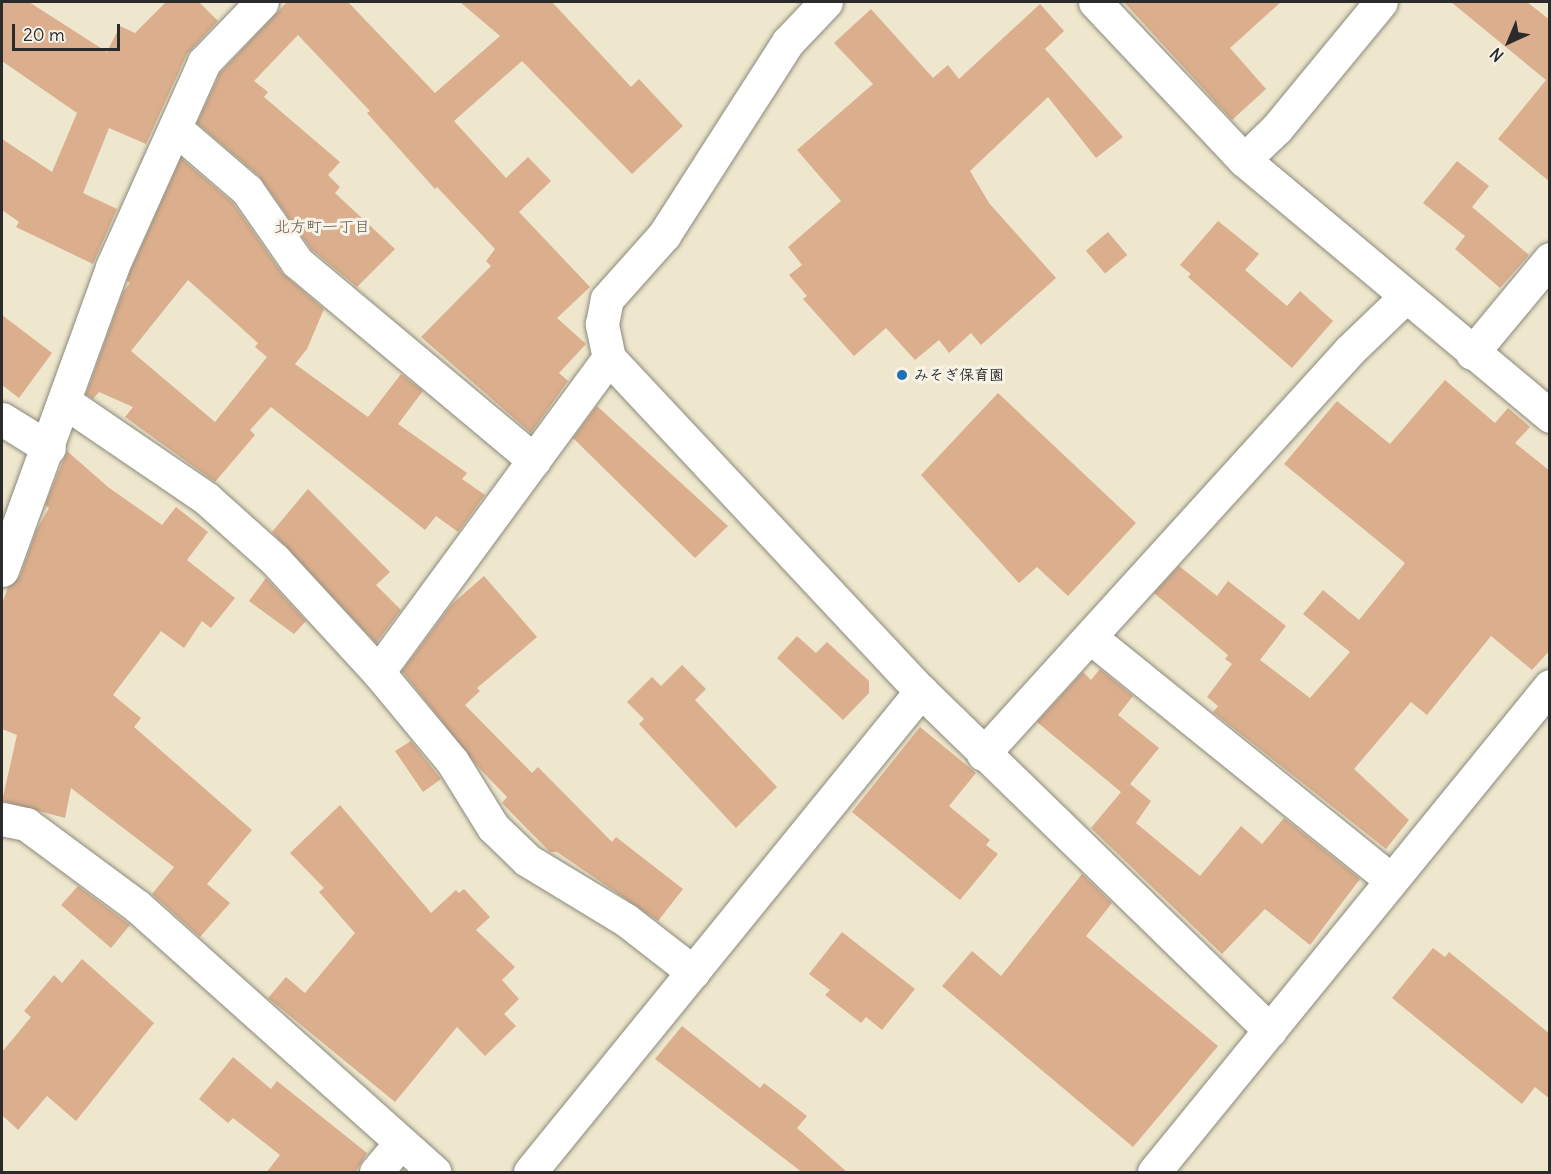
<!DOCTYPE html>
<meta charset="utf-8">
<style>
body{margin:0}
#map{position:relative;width:1551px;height:1174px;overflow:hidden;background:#eee7cd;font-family:Delius,"Klee One",sans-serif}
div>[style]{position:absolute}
.building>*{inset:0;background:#dbae8d;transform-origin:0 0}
.roads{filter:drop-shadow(0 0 2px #8c897c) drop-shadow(0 0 2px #8c897c)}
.street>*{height:33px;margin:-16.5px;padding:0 16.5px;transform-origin:16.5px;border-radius:16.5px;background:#fff}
.dots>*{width:16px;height:16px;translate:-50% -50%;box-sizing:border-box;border:3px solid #f7f3e8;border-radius:50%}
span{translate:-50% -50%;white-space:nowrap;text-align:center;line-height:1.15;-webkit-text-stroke:6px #f7f3e8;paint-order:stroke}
.poi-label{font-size:15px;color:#2b2b2b;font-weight:700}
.left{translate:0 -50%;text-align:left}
.neighbourhood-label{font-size:16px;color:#69594d}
.frame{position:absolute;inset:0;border:3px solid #2b2b2b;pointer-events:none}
.north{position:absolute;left:1479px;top:12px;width:60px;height:60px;-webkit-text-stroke:4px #f7f3e8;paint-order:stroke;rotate:224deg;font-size:16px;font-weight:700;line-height:24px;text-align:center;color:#2b2b2b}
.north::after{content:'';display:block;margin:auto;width:21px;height:27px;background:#2b2b2b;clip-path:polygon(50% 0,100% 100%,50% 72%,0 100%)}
.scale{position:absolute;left:12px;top:24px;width:108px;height:27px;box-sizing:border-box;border:3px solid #2b2b2b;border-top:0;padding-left:8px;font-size:18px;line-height:21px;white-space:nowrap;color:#2b2b2b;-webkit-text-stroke:4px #f7f3e8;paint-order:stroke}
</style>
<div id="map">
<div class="building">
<i style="clip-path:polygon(2px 2px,29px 2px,107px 52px,120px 26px,135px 33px,166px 2px,199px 2px,218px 21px,187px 54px,146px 144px,109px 128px,83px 193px,117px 209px,93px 264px,16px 227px,19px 222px,2px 210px,2px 139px,52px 172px,77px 113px,2px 61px)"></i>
<i style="clip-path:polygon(287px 2px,348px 2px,435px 93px,500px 36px,460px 2px,552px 2px,631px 87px,639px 79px,683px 126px,632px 174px,522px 61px,454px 121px,506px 178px,528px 157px,551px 181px,519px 212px,590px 287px,557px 318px,586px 344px,559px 373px,568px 381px,531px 433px,421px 337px,491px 266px,486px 261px,495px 249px,437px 187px,435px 189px,367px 113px,370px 111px,298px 35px,254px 81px,268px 92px,264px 97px,340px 162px,328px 175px,340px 187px,335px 193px,395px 249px,357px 287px,311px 249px,259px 176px,197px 123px,220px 73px)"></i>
<i style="clip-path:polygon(1124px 2px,1281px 2px,1230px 48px,1266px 89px,1232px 120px)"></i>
<i style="clip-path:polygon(1451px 2px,1527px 2px,1550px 20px,1550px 182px,1498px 139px,1546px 80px)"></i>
<i style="clip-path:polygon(1040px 4px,1064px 31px,1045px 49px,1123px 137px,1096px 158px,1048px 97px,970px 171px,989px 203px,1056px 278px,981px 345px,971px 333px,949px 353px,939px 340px,915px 360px,886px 328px,854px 356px,803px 299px,807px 296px,789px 275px,802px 265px,788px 247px,841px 201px,797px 150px,873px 84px,834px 43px,871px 9px,933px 78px,948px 65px,959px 79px)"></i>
<i style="clip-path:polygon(evenodd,181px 158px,233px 203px,282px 273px,324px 309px,307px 349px,295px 364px,368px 417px,401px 374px,423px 391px,398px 424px,467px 473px,462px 479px,485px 495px,458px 532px,436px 516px,425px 530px,271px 407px,250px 430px,255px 435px,215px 482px,125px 417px,133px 407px,99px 392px,93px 399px,86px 394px,123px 292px,130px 283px,127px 281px,129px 274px,181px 158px,188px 280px,258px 343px,255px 347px,267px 357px,215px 422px,131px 351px,188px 280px)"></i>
<i style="clip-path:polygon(1457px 161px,1489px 186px,1472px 207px,1529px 255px,1500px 288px,1455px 249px,1465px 236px,1423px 203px)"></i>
<i style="clip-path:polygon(1218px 221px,1259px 254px,1245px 270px,1287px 306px,1300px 291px,1333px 321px,1292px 368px,1188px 277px,1191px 274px,1180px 265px)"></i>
<i style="left:1108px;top:232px;width:30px;height:29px;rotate:50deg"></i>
<i style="clip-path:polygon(2px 315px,52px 353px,19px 398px,2px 385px)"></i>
<i style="clip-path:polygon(1445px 380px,1495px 423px,1508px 408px,1530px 427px,1515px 443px,1550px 471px,1550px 650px,1532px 670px,1491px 636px,1427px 715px,1411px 702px,1354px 769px,1409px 820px,1386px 849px,1213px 712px,1218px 706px,1207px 697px,1232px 664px,1225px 659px,1228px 655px,1154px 593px,1179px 566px,1217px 596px,1228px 581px,1286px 626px,1260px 660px,1310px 698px,1350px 652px,1303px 614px,1323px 590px,1359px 620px,1405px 563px,1284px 464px,1337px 401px,1390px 444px)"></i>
<i style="clip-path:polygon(998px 393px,1136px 523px,1068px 596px,1037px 567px,1019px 583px,921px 475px)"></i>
<i style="clip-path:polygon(597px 406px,728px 526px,695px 558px,573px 438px)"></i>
<i style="clip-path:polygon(67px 451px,108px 487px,162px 525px,176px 507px,208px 532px,187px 560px,235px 598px,211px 628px,202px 621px,184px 648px,161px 631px,113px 695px,141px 718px,134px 727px,252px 830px,207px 884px,230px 903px,200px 937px,152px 894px,174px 867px,71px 788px,65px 818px,2px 801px,17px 735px,2px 729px,2px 604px,8px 587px,20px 576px,36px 531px,49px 508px,45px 505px)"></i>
<i style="clip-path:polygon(308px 489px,390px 572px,376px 585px,401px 610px,376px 643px,272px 532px)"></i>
<i style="clip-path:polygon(484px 576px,537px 637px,477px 688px,480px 691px,465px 705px,532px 773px,538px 767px,612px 842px,616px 837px,683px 889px,658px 921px,557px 852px,550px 852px,502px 803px,507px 797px,479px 768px,402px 671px,452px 604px)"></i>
<i style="clip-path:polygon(266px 578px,306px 621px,294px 634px,249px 601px)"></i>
<i style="clip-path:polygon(797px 636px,816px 653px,827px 642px,869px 681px,869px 693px,843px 720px,777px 658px)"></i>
<i style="clip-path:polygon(682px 665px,706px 689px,695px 700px,777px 787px,736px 828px,639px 724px,644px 719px,627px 702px,652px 677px,661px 686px)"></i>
<i style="clip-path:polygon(1100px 669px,1133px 696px,1118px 715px,1159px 748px,1130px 784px,1151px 801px,1136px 823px,1200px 876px,1241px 826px,1262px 844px,1284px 818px,1360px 879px,1310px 945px,1265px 909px,1222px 954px,1091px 828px,1121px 792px,1037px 722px,1083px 672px,1091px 680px)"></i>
<i style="clip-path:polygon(920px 727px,976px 773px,949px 806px,990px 840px,986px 845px,998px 854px,960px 900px,852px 812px)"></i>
<i style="clip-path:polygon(411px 741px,441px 779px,423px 792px,395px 751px)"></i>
<i style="clip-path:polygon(340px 805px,431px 913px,456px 890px,459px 893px,464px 889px,490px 917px,476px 930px,515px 967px,502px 980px,519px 999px,504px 1014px,516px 1026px,485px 1056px,457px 1027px,395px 1102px,268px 998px,286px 977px,305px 993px,355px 933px,319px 892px,324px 888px,290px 853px)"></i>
<i style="clip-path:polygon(1082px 874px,1112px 903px,1086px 936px,1218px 1046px,1133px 1147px,942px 986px,972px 951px,1001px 976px)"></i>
<i style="clip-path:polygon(78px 886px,130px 925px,111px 948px,61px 905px)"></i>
<i style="clip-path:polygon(842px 932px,915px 989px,882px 1030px,866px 1017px,861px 1023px,825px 995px,830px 990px,809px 974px)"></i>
<i style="clip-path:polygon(1433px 948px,1445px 957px,1449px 952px,1550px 1034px,1550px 1099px,1535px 1087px,1522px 1104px,1392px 998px)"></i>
<i style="clip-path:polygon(82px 959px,154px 1023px,76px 1121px,47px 1096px,18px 1130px,2px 1115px,2px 1052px,31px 1017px,24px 1011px,54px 975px,62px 983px)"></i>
<i style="clip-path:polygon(682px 1026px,760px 1088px,764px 1083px,807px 1116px,797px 1128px,848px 1173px,803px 1173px,655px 1059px)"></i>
<i style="clip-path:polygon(233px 1057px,271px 1089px,277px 1081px,367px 1153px,355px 1173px,266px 1173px,280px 1155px,233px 1118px,228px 1123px,199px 1099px)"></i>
</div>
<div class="roads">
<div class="street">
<i style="left:1095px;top:2px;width:217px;rotate:46.7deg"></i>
<i style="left:1244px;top:160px;width:399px;rotate:39.9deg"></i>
<i style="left:176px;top:129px;width:94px;rotate:40.7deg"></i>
<i style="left:247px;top:190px;width:88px;rotate:55.2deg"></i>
<i style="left:297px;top:262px;width:309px;rotate:39.9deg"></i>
<i style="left:1244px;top:160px;width:46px;rotate:-44.1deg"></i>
<i style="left:1277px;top:128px;width:163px;rotate:-50.5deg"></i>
<i style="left:1472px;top:353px;width:122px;rotate:-50.3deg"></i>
<i style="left:609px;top:358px;width:456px;rotate:46.9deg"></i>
<i style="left:65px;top:402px;width:172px;rotate:34.3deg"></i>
<i style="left:207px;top:499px;width:91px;rotate:41.9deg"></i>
<i style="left:275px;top:560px;width:152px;rotate:47.4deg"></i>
<i style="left:378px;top:672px;width:116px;rotate:50.3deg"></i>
<i style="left:452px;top:761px;width:78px;rotate:58.2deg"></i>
<i style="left:493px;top:827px;width:47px;rotate:44.1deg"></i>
<i style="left:527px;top:860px;width:116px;rotate:31.2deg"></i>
<i style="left:626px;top:920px;width:85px;rotate:37.8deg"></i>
<i style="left:2px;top:419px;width:55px;rotate:31.7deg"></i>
<i style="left:2px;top:570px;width:322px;rotate:-70deg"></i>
<i style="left:112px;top:267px;width:225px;rotate:-65.8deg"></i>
<i style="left:204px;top:62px;width:83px;rotate:-46deg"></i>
<i style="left:1090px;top:637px;width:387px;rotate:38.9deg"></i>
<i style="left:378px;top:672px;width:390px;rotate:-53.7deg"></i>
<i style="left:609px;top:358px;width:35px;rotate:-102deg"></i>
<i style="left:602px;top:324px;width:25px;rotate:-79deg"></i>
<i style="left:607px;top:299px;width:86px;rotate:-48.3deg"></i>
<i style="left:664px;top:235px;width:229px;rotate:-57.3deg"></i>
<i style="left:788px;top:42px;width:55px;rotate:-46.5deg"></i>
<i style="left:983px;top:754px;width:546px;rotate:-47.75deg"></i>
<i style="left:1350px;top:350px;width:75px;rotate:-43.9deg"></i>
<i style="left:2px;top:819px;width:25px;rotate:12deg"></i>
<i style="left:26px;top:824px;width:138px;rotate:36.5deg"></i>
<i style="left:137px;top:906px;width:399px;rotate:41.8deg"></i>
<i style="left:376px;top:1172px;width:38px;rotate:-50deg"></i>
<i style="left:530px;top:1172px;width:620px;rotate:-50.89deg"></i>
<i style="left:921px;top:691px;width:487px;rotate:44.2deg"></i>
<i style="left:1154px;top:1172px;width:627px;rotate:-50.83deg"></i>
</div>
</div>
<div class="dots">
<i style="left:902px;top:375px;background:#1f6fb2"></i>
</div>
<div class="poi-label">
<span class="left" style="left:914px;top:375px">みそぎ保育園</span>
</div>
<div class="neighbourhood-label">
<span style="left:322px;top:226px">北方町一丁目</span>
</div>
<div class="frame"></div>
<div class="north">N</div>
<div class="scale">20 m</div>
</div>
